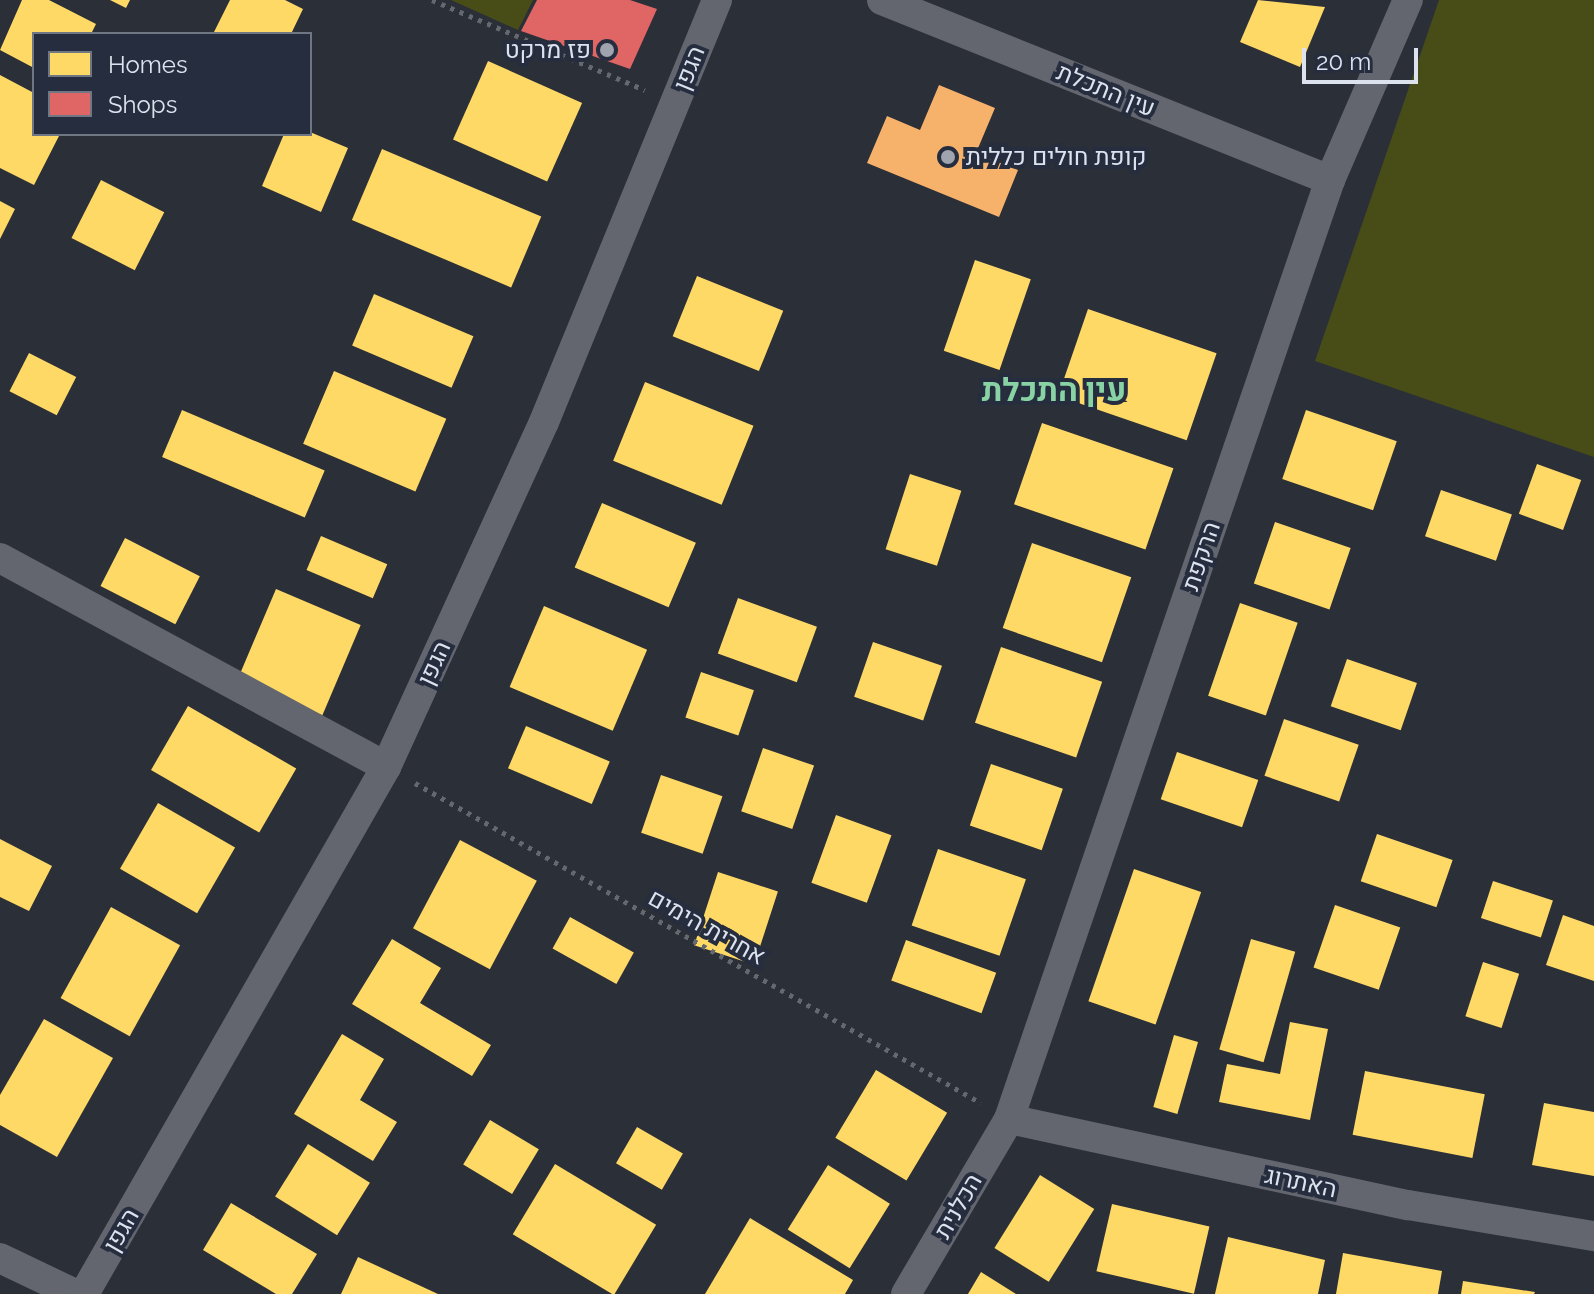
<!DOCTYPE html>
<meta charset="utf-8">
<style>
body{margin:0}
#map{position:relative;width:1594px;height:1294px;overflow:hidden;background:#2b2f38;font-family:Raleway,Heebo,sans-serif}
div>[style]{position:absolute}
.green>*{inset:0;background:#484d18}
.homes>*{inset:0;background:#ffd966;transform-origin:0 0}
.shops>*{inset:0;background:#e06666}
.health>*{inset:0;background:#f6b26b}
.path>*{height:5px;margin-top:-2.5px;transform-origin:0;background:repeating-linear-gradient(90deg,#64686f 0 4px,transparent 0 10px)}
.street>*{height:30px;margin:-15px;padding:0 15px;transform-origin:15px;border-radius:15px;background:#63666e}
.dots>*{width:22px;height:22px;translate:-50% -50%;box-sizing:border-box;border:4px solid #252d3e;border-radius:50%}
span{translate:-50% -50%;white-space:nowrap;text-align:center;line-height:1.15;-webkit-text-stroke:8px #252d3e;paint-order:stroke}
.poi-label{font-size:24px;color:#dde3ee}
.right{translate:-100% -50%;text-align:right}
.left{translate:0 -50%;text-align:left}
.street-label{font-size:24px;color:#dde3ee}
.district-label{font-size:32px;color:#88d2a3;font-weight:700}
.legend{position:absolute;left:32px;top:32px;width:280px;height:104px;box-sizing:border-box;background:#252d3e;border:2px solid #6f7684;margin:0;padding:10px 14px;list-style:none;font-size:24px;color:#dde3ee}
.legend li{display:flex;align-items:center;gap:16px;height:40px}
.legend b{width:40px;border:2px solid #6f7684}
.scale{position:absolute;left:1302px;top:48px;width:116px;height:36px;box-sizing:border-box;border:4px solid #dde3ee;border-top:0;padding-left:10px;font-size:24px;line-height:28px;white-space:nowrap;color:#dde3ee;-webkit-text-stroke:6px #252d3e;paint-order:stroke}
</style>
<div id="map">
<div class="green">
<i style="clip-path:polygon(451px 0,533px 0,518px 30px)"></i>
<i style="clip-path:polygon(1439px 0,1594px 0,1594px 457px,1315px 361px)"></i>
</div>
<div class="homes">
<i style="clip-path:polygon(22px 0,49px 0,96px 24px,91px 34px,34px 34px,34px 68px,0 50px)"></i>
<i style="clip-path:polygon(110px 0,130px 0,126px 8px)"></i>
<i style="clip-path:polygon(230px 0,285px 0,303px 9px,291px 34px,213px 34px)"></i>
<i style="clip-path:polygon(1258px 0,1325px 7px,1300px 67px,1240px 42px)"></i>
<i style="left:488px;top:61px;width:103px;height:86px;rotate:24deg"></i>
<i style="clip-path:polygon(0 75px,34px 93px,34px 134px,60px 134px,34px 185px,0 168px)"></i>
<i style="clip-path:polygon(310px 132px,348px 148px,321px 212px,262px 186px,284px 134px)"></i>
<i style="left:382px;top:149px;width:173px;height:77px;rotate:23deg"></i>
<i style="left:101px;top:180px;width:71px;height:65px;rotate:27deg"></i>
<i style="clip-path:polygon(0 201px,15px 209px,0 239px)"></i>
<i style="left:975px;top:260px;width:59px;height:96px;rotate:19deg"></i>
<i style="left:697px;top:276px;width:93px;height:65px;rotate:22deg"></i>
<i style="left:374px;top:294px;width:108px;height:56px;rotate:23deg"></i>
<i style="left:1088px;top:309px;width:136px;height:92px;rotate:19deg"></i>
<i style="left:29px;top:353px;width:53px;height:43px;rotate:27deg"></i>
<i style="left:334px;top:371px;width:122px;height:79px;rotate:23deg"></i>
<i style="left:645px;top:382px;width:117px;height:85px;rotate:22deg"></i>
<i style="left:182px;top:410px;width:155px;height:51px;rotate:23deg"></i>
<i style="left:1306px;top:410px;width:96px;height:73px;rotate:19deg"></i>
<i style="left:1042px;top:423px;width:139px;height:86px;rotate:19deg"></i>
<i style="left:1537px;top:464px;width:47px;height:53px;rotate:20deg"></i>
<i style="left:910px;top:474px;width:54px;height:79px;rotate:18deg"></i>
<i style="left:1441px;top:490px;width:75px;height:49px;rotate:19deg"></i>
<i style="left:602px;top:503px;width:102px;height:70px;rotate:23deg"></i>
<i style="left:1275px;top:522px;width:80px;height:65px;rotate:19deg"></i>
<i style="left:321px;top:536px;width:72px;height:37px;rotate:23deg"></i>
<i style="left:125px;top:538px;width:84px;height:54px;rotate:27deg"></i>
<i style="left:1032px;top:543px;width:105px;height:90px;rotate:19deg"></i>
<i style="left:276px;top:589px;width:92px;height:98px;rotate:23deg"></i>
<i style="left:738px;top:598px;width:84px;height:59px;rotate:20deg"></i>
<i style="left:1240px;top:603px;width:61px;height:98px;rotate:19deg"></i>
<i style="left:544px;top:606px;width:112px;height:88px;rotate:23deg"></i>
<i style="left:873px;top:642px;width:73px;height:58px;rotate:19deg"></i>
<i style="left:1001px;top:647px;width:107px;height:80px;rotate:19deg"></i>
<i style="left:1347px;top:659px;width:74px;height:50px;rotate:19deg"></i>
<i style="left:701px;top:672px;width:56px;height:48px;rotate:19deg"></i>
<i style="left:188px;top:706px;width:125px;height:74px;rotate:30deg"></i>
<i style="left:1284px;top:719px;width:79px;height:60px;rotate:19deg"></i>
<i style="left:526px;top:726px;width:91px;height:46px;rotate:23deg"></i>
<i style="left:763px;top:748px;width:54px;height:67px;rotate:19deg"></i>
<i style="left:1177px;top:752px;width:86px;height:50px;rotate:19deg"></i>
<i style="left:991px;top:764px;width:76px;height:65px;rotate:19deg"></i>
<i style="left:661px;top:775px;width:65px;height:61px;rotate:19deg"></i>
<i style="left:158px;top:803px;width:89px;height:76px;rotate:30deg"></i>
<i style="left:836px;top:815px;width:59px;height:72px;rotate:20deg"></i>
<i style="left:1377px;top:834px;width:80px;height:50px;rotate:19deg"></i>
<i style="clip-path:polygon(0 839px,52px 866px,29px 911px,0 897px)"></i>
<i style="left:460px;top:840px;width:87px;height:100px;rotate:28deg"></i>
<i style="left:938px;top:849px;width:93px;height:81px;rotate:19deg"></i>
<i style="left:1134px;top:869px;width:71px;height:140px;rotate:19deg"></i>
<i style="left:718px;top:872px;width:63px;height:77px;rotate:18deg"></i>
<i style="left:1493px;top:881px;width:63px;height:39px;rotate:18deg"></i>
<i style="left:1335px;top:905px;width:69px;height:66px;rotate:19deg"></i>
<i style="left:111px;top:907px;width:79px;height:104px;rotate:29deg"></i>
<i style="clip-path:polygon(1563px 915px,1594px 926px,1594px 981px,1546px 965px)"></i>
<i style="left:570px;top:917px;width:73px;height:36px;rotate:29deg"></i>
<i style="clip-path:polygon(392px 939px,441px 968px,420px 1003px,491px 1045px,472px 1076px,352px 1004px)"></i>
<i style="left:1251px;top:939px;width:46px;height:115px;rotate:16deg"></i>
<i style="left:906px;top:940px;width:96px;height:43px;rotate:20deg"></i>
<i style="left:1483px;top:962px;width:38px;height:57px;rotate:18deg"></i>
<i style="clip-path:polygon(44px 1019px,113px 1058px,57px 1157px,0 1125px,0 1095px)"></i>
<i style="clip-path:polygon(1290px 1022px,1328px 1029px,1310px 1120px,1219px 1102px,1227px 1064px,1280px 1074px)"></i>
<i style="clip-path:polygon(342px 1034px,384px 1059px,360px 1100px,397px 1122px,373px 1161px,294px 1114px)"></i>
<i style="left:1174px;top:1035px;width:25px;height:75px;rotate:16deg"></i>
<i style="left:876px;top:1070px;width:83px;height:79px;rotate:31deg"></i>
<i style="left:1365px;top:1071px;width:122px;height:65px;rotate:11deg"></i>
<i style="clip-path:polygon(1544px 1103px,1594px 1112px,1594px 1176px,1532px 1165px)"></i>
<i style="left:490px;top:1120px;width:57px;height:52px;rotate:31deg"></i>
<i style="left:637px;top:1127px;width:53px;height:42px;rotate:30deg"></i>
<i style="left:308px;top:1144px;width:73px;height:62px;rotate:32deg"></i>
<i style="left:555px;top:1164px;width:118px;height:82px;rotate:31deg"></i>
<i style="left:828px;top:1165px;width:73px;height:76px;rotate:32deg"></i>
<i style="left:1040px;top:1175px;width:64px;height:86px;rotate:32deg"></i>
<i style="clip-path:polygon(231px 1203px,317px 1254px,292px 1294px,276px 1294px,203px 1250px)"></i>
<i style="left:1112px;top:1204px;width:100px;height:69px;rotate:13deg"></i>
<i style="clip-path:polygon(750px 1218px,853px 1280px,845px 1294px,705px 1294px)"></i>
<i style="clip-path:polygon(1228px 1237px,1325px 1260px,1318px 1294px,1215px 1294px)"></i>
<i style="clip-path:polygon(1343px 1253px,1442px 1271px,1438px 1294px,1336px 1294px)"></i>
<i style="clip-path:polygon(358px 1257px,438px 1294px,341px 1294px)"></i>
<i style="clip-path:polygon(981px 1272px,1016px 1294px,968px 1294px)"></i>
<i style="clip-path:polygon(1463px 1281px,1535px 1292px,1534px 1294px,1461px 1294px)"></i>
</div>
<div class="shops">
<i style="clip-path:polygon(537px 0,630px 0,657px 9px,630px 69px,521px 31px)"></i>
</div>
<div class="health">
<i style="clip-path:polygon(939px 85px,995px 108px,976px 153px,1018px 170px,999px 217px,867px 163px,887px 116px,920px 130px)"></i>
</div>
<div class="path">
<i style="left:432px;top:0;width:231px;rotate:22.9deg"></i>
<i style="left:415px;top:783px;width:650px;rotate:29.48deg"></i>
</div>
<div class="street">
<i style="left:882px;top:0;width:483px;rotate:21.9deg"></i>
<i style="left:0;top:558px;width:439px;rotate:28.4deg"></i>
<i style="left:1009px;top:1119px;width:408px;rotate:12.2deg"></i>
<i style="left:1408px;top:1205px;width:189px;rotate:9.5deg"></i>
<i style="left:0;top:1258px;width:83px;rotate:25.6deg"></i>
<i style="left:84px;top:1294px;width:607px;rotate:-60.18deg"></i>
<i style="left:386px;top:767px;width:379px;rotate:-65.4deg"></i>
<i style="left:544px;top:422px;width:456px;rotate:-67.7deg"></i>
<i style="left:906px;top:1294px;width:203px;rotate:-59.5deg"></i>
<i style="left:1009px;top:1119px;width:992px;rotate:-71.13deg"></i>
<i style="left:1330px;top:180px;width:196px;rotate:-66.6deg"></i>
</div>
<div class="dots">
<i style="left:607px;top:50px;background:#9fa4ae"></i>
<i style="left:948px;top:157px;background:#9fa4ae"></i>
</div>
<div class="poi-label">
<span class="right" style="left:591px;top:50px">פז מרקט</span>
<span class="left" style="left:966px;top:157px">קופת חולים כללית</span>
</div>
<div class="street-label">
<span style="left:689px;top:68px;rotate:-68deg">הגפן</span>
<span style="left:1106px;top:90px;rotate:22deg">עין התכלת</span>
<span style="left:1201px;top:556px;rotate:-71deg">הרקפת</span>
<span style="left:434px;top:663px;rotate:-65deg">הגפן</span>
<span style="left:707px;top:927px;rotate:29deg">אחרית הימים</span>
<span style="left:1301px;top:1182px;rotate:12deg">האתרוג</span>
<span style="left:958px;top:1206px;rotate:-60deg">הכלנית</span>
<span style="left:121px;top:1230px;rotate:-60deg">הגפן</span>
</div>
<div class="district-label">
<span style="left:1054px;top:390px">עין התכלת</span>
</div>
<ul class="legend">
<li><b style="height:22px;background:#ffd966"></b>Homes</li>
<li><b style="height:22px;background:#e06666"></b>Shops</li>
</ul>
<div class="scale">20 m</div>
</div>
